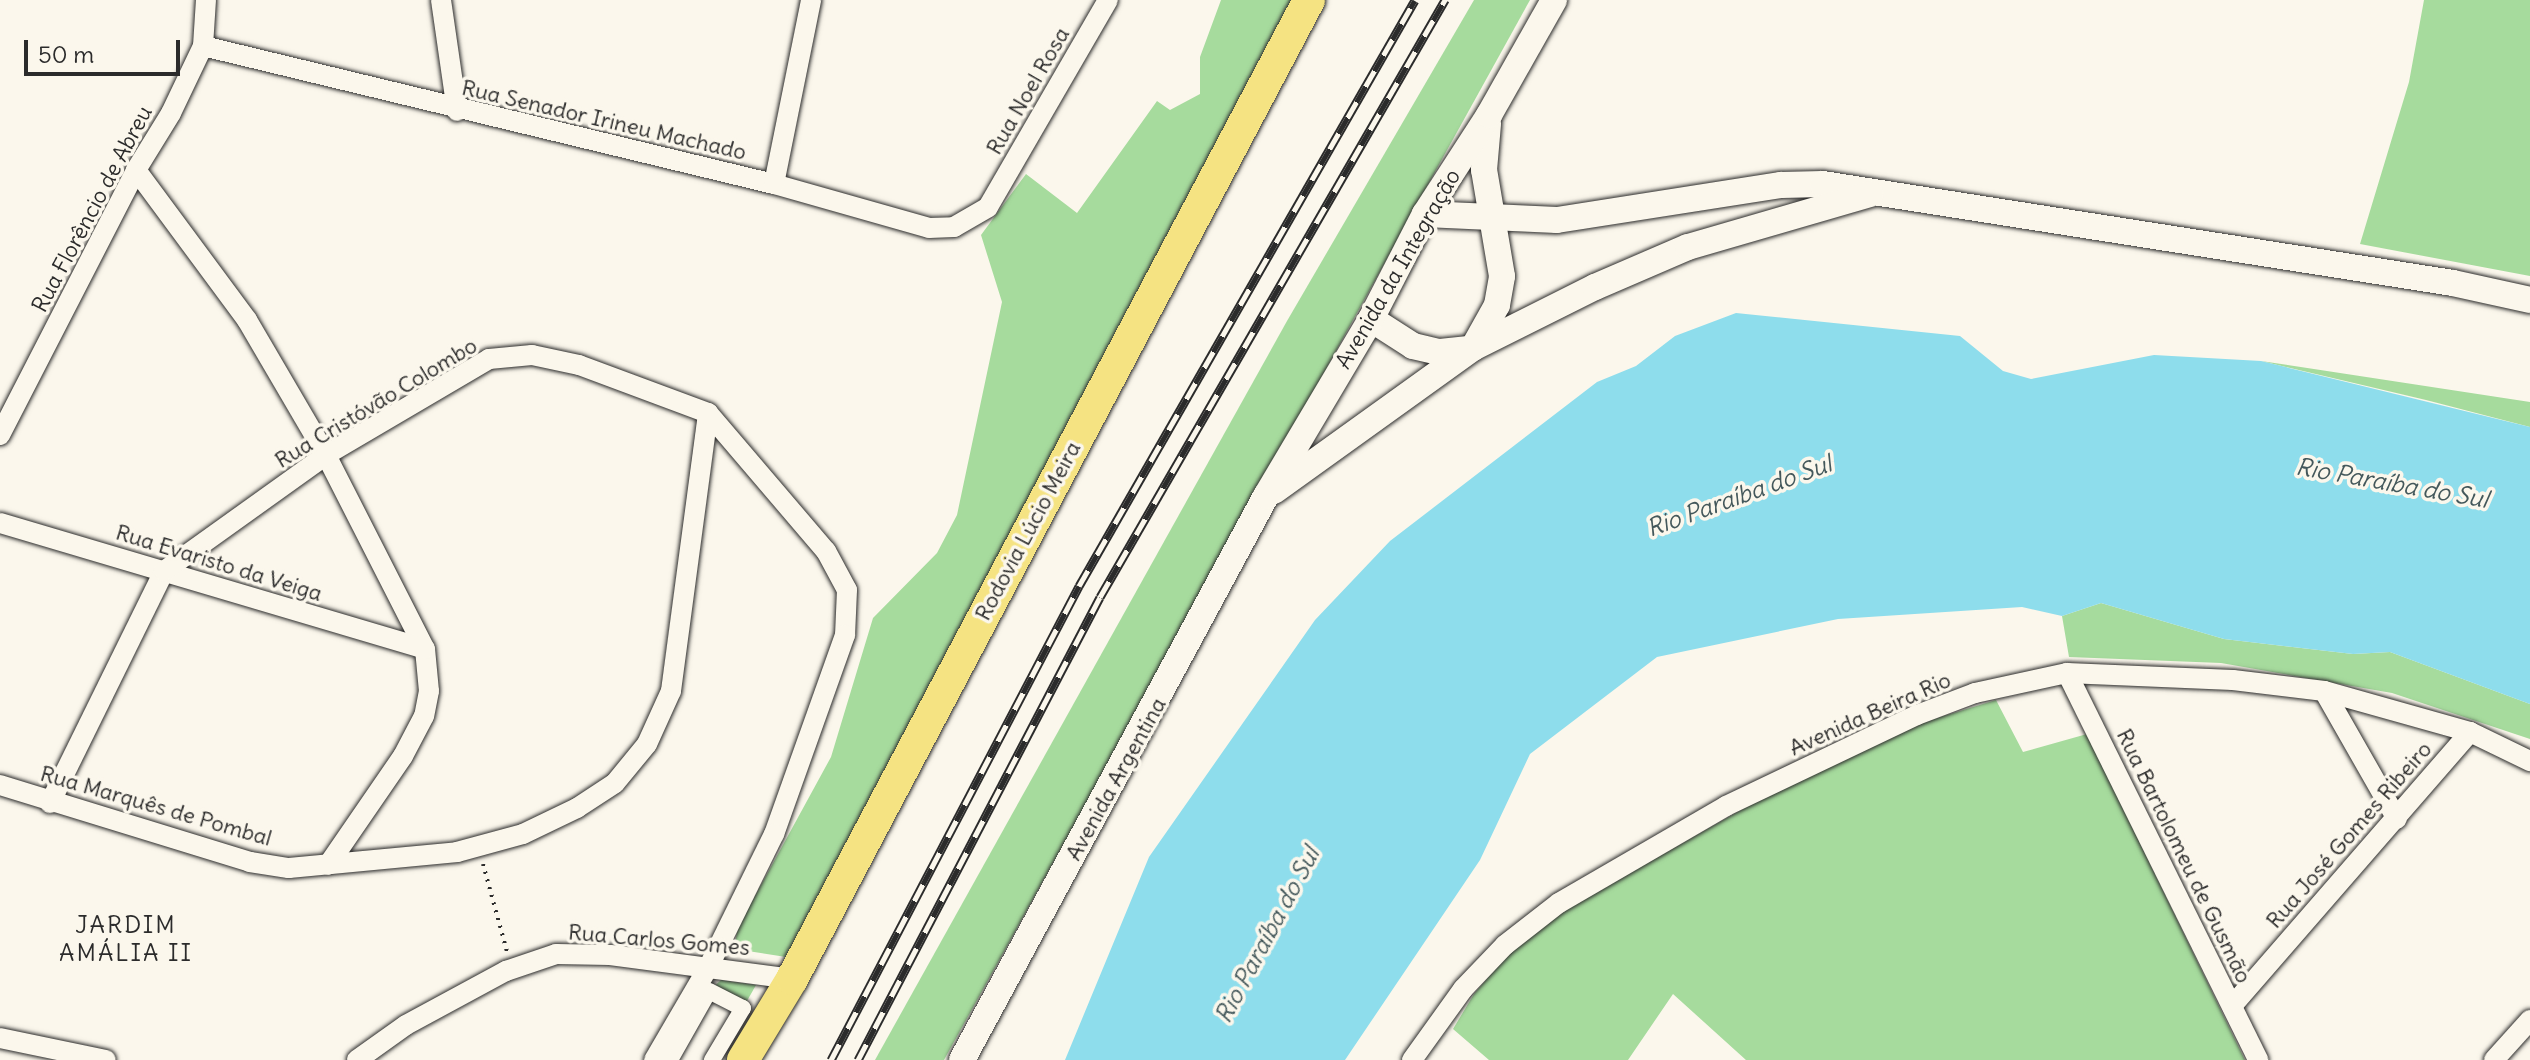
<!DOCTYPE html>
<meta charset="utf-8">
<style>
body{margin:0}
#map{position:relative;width:2530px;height:1060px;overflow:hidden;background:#fbf7ec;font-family:Delius,sans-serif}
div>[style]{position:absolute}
.green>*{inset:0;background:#a6db9d}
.water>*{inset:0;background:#8eddec}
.path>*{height:4px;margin-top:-2px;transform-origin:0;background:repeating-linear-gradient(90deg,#2b2b2b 0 2px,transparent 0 8px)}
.roads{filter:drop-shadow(0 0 2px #2b2b2b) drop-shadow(0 0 2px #2b2b2b)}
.pedestrian>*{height:16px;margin:-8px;padding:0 8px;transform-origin:8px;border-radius:8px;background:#fbf7ec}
.minor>*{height:20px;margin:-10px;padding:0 10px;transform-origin:10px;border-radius:10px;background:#fbf7ec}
.tertiary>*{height:26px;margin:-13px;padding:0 13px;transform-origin:13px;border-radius:13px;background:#fbf7ec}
.primary>*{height:32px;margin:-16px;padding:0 16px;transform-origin:16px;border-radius:16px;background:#f5e382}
.rail>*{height:9px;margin-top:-4.5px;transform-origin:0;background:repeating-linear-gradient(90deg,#fbf7ec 0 18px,#2b2b2b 0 36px);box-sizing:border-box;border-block:2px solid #2b2b2b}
span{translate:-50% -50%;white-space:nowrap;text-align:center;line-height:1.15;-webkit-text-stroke:7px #fbf7ec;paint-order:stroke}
.street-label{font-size:22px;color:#2b2b2b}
.water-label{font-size:24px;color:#44585b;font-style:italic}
.neighbourhood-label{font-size:24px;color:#2b2b2b;letter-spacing:2px}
.scale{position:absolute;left:24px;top:40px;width:156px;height:36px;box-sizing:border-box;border:4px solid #2b2b2b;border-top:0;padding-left:10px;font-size:24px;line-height:28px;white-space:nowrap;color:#2b2b2b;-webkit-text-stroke:6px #fbf7ec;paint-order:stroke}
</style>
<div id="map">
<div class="green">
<i style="clip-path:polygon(1221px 0,1294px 0,786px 957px,741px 950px,735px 943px,738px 927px,831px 757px,873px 618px,937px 553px,957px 515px,1002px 302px,981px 235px,1026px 174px,1077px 213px,1157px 101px,1170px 110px,1200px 94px,1200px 57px)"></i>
<i style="clip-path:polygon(1474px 0,1530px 0,944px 1060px,875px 1060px,1287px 321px)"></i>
<i style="clip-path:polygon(2424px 0,2530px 0,2530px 276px,2360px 244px,2409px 82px)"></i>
<i style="clip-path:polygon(2261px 361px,2530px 402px,2530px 427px,2426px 400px)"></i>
<i style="clip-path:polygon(2101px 603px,2224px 639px,2353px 654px,2390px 652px,2530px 704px,2530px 739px,2392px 693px,2221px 663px,2069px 657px,2062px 616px)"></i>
<i style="clip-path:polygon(1996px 700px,2023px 752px,2087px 734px,2245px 1060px,1746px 1060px,1673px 994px,1628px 1060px,1489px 1060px,1453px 1029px,1474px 994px,1520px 940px,1580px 901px,1757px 801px,1924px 722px)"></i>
<i style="clip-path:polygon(721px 980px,756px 985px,743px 1008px,709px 991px)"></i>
</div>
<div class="water">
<i style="clip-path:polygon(1736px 313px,1960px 336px,2003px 371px,2031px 379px,2154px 355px,2261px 361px,2530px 427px,2530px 704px,2390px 652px,2353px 654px,2224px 639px,2101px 603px,2062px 616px,2022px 607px,1838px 619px,1657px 657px,1530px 754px,1480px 860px,1345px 1060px,1065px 1060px,1149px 857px,1315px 620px,1390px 541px,1597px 382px,1636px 366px,1675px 336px)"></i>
</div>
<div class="path">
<i style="left:483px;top:864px;width:91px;rotate:74.7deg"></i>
</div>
<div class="roads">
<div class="pedestrian">
<i style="left:670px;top:1060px;width:79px;rotate:-60.5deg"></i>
<i style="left:709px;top:991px;width:38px;rotate:27deg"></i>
<i style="left:743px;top:1008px;width:61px;rotate:120.8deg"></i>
</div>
<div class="minor">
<i style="left:441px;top:0;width:112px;rotate:81.8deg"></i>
<i style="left:203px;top:46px;width:587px;rotate:13.59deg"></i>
<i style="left:774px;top:184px;width:161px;rotate:15.8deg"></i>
<i style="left:929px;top:228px;width:25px;rotate:-2deg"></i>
<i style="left:954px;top:227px;width:39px;rotate:-30deg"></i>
<i style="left:988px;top:207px;width:239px;rotate:-59.9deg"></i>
<i style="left:136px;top:170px;width:187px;rotate:53.5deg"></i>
<i style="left:247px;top:320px;width:156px;rotate:59.7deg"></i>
<i style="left:326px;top:455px;width:218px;rotate:63deg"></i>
<i style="left:425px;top:649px;width:42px;rotate:84.6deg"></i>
<i style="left:429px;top:691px;width:25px;rotate:101deg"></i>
<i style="left:424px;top:716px;width:45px;rotate:117.7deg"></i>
<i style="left:403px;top:756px;width:132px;rotate:124.5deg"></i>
<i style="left:774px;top:184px;width:188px;rotate:-78.6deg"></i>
<i style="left:0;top:435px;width:298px;rotate:-62.8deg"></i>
<i style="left:136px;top:170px;width:67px;rotate:-58.4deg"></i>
<i style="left:171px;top:113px;width:74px;rotate:-64.5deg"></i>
<i style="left:203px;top:46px;width:46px;rotate:-86.3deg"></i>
<i style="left:0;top:523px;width:443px;rotate:16.5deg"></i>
<i style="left:2067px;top:673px;width:432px;rotate:63.7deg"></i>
<i style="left:2324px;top:691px;width:147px;rotate:60.3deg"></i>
<i style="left:0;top:785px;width:262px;rotate:17.1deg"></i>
<i style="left:250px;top:862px;width:39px;rotate:9deg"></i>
<i style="left:289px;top:868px;width:169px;rotate:-5.4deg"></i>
<i style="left:457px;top:852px;width:68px;rotate:-15.3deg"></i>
<i style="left:523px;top:834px;width:60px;rotate:-25.7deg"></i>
<i style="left:577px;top:808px;width:45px;rotate:-33.3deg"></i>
<i style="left:615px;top:783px;width:50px;rotate:-50.6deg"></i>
<i style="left:647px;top:744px;width:58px;rotate:-65.6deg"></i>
<i style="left:671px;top:691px;width:280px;rotate:-82.4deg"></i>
<i style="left:50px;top:803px;width:258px;rotate:-63.8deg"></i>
<i style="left:164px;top:571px;width:199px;rotate:-35.6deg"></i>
<i style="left:326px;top:455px;width:189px;rotate:-30.5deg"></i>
<i style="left:489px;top:359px;width:43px;rotate:-5.3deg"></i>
<i style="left:532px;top:355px;width:48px;rotate:12deg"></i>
<i style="left:579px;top:365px;width:138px;rotate:20.4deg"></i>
<i style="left:708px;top:413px;width:182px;rotate:49.5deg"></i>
<i style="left:826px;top:551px;width:44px;rotate:61.7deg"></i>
<i style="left:847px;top:590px;width:45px;rotate:92.5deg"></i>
<i style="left:845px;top:635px;width:211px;rotate:109.6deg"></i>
<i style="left:774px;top:834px;width:147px;rotate:116.2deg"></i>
<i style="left:709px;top:966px;width:109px;rotate:120.3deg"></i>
<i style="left:2232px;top:1006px;width:363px;rotate:-49deg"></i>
<i style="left:0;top:1038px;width:108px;rotate:11.7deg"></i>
<i style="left:357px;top:1060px;width:60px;rotate:-35.5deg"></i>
<i style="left:406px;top:1025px;width:114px;rotate:-28.4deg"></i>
<i style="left:506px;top:971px;width:53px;rotate:-18.8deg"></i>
<i style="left:556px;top:954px;width:54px;rotate:1.1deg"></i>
<i style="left:610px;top:955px;width:184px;rotate:7.5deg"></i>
<i style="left:1412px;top:1060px;width:87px;rotate:-54.3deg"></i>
<i style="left:1463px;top:989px;width:61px;rotate:-46.3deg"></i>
<i style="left:1505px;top:945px;width:68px;rotate:-37.9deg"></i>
<i style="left:1559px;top:903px;width:193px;rotate:-30.1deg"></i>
<i style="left:1726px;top:806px;width:212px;rotate:-25.5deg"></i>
<i style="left:1917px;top:715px;width:62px;rotate:-20.8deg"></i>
<i style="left:1975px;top:693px;width:94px;rotate:-12.3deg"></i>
<i style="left:2067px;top:673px;width:166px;rotate:2.4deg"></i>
<i style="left:2233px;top:680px;width:92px;rotate:6.9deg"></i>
<i style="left:2324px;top:691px;width:152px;rotate:15.7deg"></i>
<i style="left:2470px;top:732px;width:67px;rotate:25.8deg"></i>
<i style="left:2494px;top:1060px;width:54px;rotate:-48deg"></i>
</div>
<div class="tertiary">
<i style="left:1425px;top:214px;width:132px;rotate:2.6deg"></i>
<i style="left:1557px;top:220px;width:227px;rotate:-8.9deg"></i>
<i style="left:1781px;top:185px;width:42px;rotate:-1.4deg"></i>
<i style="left:1823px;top:184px;width:638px;rotate:8.93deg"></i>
<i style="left:2453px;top:283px;width:79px;rotate:12.4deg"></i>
<i style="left:1371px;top:319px;width:50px;rotate:32.7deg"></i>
<i style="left:1413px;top:346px;width:28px;rotate:13deg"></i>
<i style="left:1440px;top:352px;width:29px;rotate:-6deg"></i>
<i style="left:1473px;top:348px;width:49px;rotate:-60.8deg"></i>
<i style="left:1497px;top:305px;width:29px;rotate:-80deg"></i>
<i style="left:1502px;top:276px;width:108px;rotate:-99.6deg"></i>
<i style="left:1484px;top:170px;width:46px;rotate:-85deg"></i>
<i style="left:1274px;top:491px;width:245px;rotate:-35.7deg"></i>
<i style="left:1473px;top:348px;width:136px;rotate:-26.6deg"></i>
<i style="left:1595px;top:287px;width:101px;rotate:-23.3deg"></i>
<i style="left:1688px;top:247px;width:190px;rotate:-16.2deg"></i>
<i style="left:962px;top:1060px;width:641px;rotate:-61.68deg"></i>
<i style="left:1266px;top:496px;width:206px;rotate:-59.3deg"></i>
<i style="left:1371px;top:319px;width:118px;rotate:-62.8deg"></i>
<i style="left:1425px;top:214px;width:118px;rotate:-57.1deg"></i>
<i style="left:1489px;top:115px;width:132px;rotate:-60.5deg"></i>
</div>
<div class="primary">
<i style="left:743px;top:1060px;width:95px;rotate:-58.8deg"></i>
<i style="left:792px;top:979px;width:1107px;rotate:-62.16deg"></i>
</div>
</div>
<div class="rail">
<i style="left:831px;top:1060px;width:535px;rotate:-62.38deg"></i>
<i style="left:1079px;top:586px;width:675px;rotate:-60.17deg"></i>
<i style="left:858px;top:1060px;width:522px;rotate:-62.4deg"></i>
<i style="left:1100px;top:597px;width:690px;rotate:-59.98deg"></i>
</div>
<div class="street-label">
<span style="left:1028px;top:91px;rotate:-60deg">Rua Noel Rosa</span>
<span style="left:604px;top:120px;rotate:13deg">Rua Senador Irineu Machado</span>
<span style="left:92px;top:209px;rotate:-62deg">Rua Florêncio de Abreu</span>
<span style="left:1398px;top:269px;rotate:-60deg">Avenida da Integração</span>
<span style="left:376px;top:403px;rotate:-31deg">Rua Cristóvão Colombo</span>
<span style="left:1028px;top:531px;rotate:-62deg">Rodovia Lúcio Meira</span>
<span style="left:219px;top:563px;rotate:17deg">Rua Evaristo da Veiga</span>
<span style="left:1870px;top:714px;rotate:-24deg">Avenida Beira Rio</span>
<span style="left:1116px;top:779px;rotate:-61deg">Avenida Argentina</span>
<span style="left:156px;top:806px;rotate:16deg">Rua Marquês de Pombal</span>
<span style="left:2349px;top:835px;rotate:-49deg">Rua José Gomes Ribeiro</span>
<span style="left:2184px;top:856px;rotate:64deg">Rua Bartolomeu de Gusmão</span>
<span style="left:659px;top:940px;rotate:5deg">Rua Carlos Gomes</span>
</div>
<div class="water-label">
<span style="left:2392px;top:483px;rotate:10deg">Rio Paraíba do Sul</span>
<span style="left:1739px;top:496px;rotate:-20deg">Rio Paraíba do Sul</span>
<span style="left:1267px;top:935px;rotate:-62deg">Rio Paraíba do Sul</span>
</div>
<div class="neighbourhood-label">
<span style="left:126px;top:939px">JARDIM<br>AMÁLIA II</span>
</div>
<div class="scale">50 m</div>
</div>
